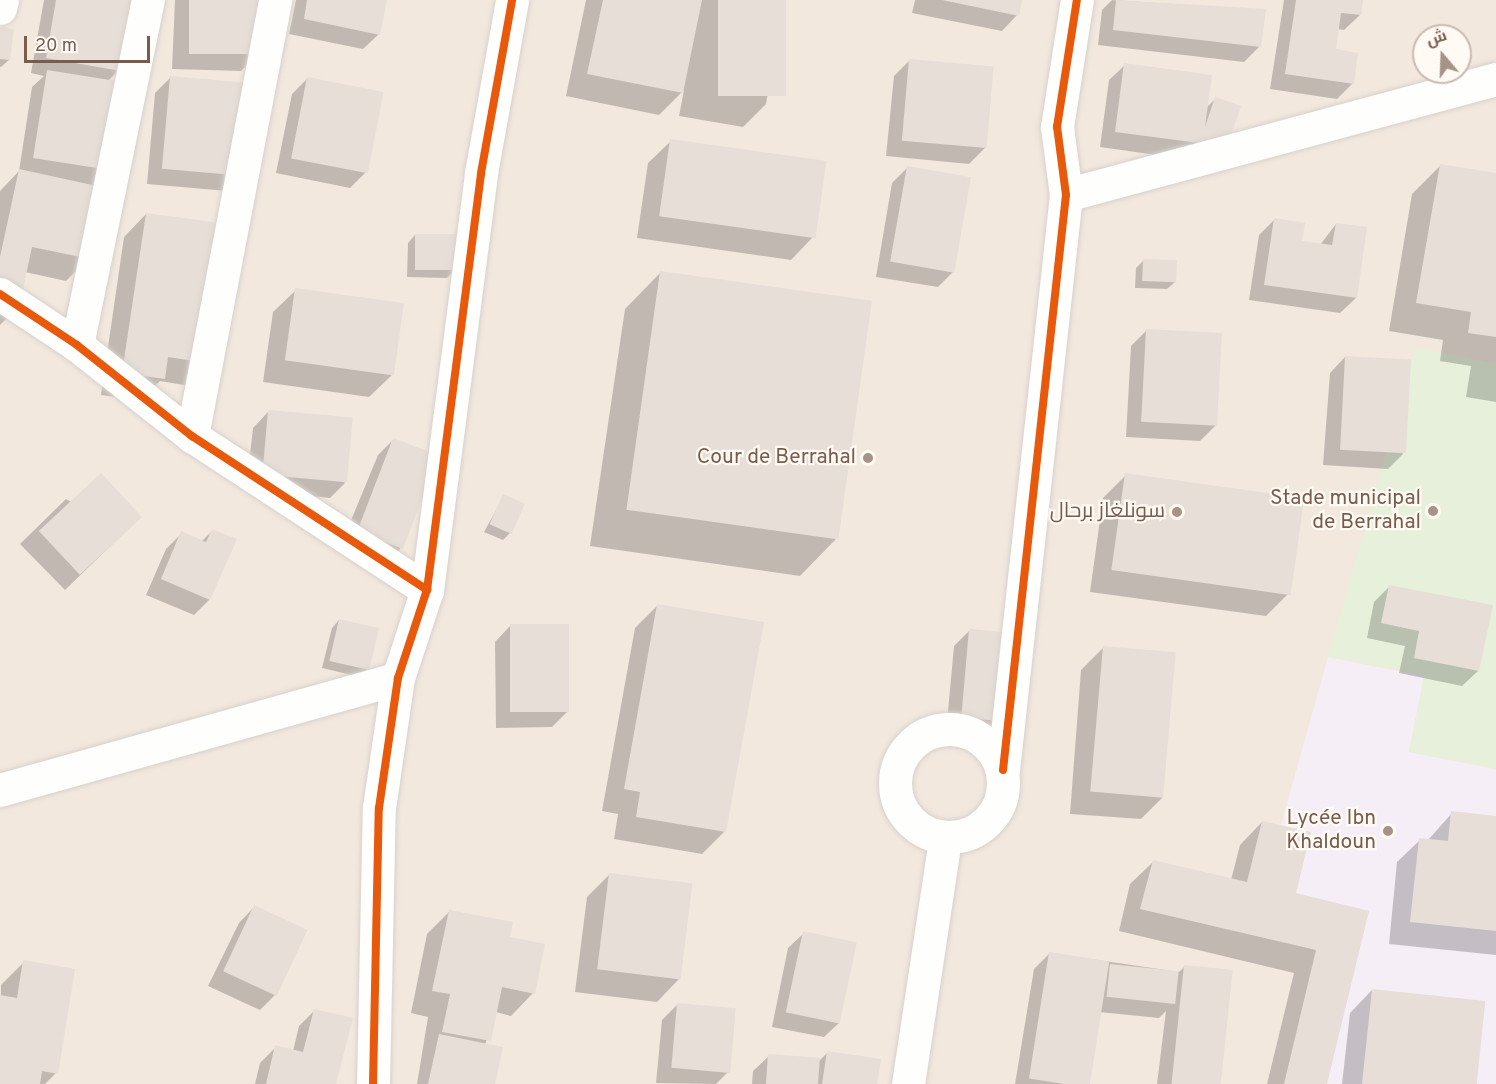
<!DOCTYPE html>
<meta charset="utf-8">
<style>
body{margin:0}
#map{position:relative;width:1496px;height:1084px;overflow:hidden;background:#f9f5f0;font-family:Overpass,Cairo,sans-serif}
div>[style]{position:absolute}
.residential>*{inset:0;background:#f2e8de}
.education>*{inset:0;background:#f6eef6}
.green>*{inset:0;background:#e7f0db}
.shadow>*{inset:0;background:#0003}
.building>*{inset:0;background:#e6ded7;transform-origin:0 0}
.roads{filter:drop-shadow(0 0 2px #d7d1cb) drop-shadow(0 0 2px #d7d1cb)}
.street>*{height:33px;margin:-16.5px;padding:0 16.5px;transform-origin:16.5px;border-radius:16.5px;background:#fefefd}
.street>.ring{margin:-16.5px;padding:0;box-sizing:content-box;background:none;border:33px solid #fefefd;border-radius:50%}
.cycleway>*{height:8px;margin:-4px;padding:0 4px;transform-origin:4px;border-radius:4px;background:#e8590c}
.dots>*{width:16px;height:16px;translate:-50% -50%;box-sizing:border-box;border:3px solid #fffaf3;border-radius:50%}
span{translate:-50% -50%;white-space:nowrap;text-align:center;line-height:1.15;-webkit-text-stroke:4.5px #fffaf3;paint-order:stroke}
.poi-label{font-size:21px;color:#7a5c4d}
.right{translate:-100% -50%;text-align:right}
.north{position:absolute;left:1412px;top:24px;width:60px;height:60px;box-sizing:border-box;background:#fffaf3;border:2px solid #cabbb1;border-radius:50%;rotate:341deg;font-size:16px;font-weight:700;line-height:24px;text-align:center;color:#7a5c4d}
.north::after{content:'';display:block;margin:auto;width:21px;height:27px;background:#a69286;clip-path:polygon(50% 0,100% 100%,50% 72%,0 100%)}
.scale{position:absolute;left:24px;top:36px;width:126px;height:27px;box-sizing:border-box;border:3px solid #7a5c4d;border-top:0;padding-left:8px;font-size:18px;line-height:21px;white-space:nowrap;color:#7a5c4d;-webkit-text-stroke:4px #fffaf3;paint-order:stroke}
</style>
<div id="map">
<div class="residential">
<i style="clip-path:polygon(evenodd,0 0,1496px 0,1496px 1084px,0 1084px,0 0,1424px 36px,1460px 36px,1460px 72px,1424px 72px,1424px 36px)"></i>
</div>
<div class="education">
<i style="clip-path:polygon(1328px 657px,1424px 676px,1409px 752px,1496px 769px,1496px 1084px,1321px 1084px,1350px 922px,1262px 893px)"></i>
</div>
<div class="green">
<i style="clip-path:polygon(1416px 348px,1496px 364px,1496px 769px,1409px 752px,1424px 676px,1328px 657px)"></i>
</div>
<div class="shadow">
<i style="clip-path:polygon(44px 0,131px 0,119px 70px,108px 81px,89px 258px,66px 281px,25px 272px,18px 307px,0 325px,0 191px,19px 171px,32px 87px,44px 76px,31px 73px)"></i>
<i style="clip-path:polygon(175px 0,258px 0,257px 55px,241px 71px,172px 69px)"></i>
<i style="clip-path:polygon(296px 0,385px 0,379px 34px,363px 49px,289px 34px)"></i>
<i style="clip-path:polygon(586px 0,784px 0,766px 104px,743px 127px,679px 116px,684px 90px,659px 115px,566px 96px)"></i>
<i style="clip-path:polygon(915px 0,1020px 0,1017px 15px,1002px 31px,912px 13px)"></i>
<i style="clip-path:polygon(1112px 0,1264px 10px,1260px 46px,1244px 62px,1098px 45px,1102px 10px)"></i>
<i style="clip-path:polygon(1284px 0,1362px 0,1360px 15px,1344px 30px,1337px 29px,1334px 50px,1352px 84px,1337px 99px,1270px 89px)"></i>
<i style="clip-path:polygon(0 29px,9px 60px,1px 67px,0 67px)"></i>
<i style="clip-path:polygon(909px 61px,985px 148px,969px 164px,886px 156px,894px 76px)"></i>
<i style="clip-path:polygon(1125px 65px,1206px 108px,1215px 99px,1239px 106px,1185px 159px,1100px 147px,1109px 80px)"></i>
<i style="clip-path:polygon(171px 77px,243px 175px,227px 191px,147px 184px,155px 93px)"></i>
<i style="clip-path:polygon(308px 78px,366px 172px,350px 188px,276px 173px,292px 94px)"></i>
<i style="clip-path:polygon(671px 141px,813px 237px,791px 260px,637px 238px,648px 163px)"></i>
<i style="clip-path:polygon(1441px 165px,1496px 174px,1496px 402px,1466px 397px,1471px 366px,1440px 361px,1443px 340px,1389px 331px,1412px 194px)"></i>
<i style="clip-path:polygon(908px 167px,953px 272px,938px 287px,876px 277px,892px 183px)"></i>
<i style="clip-path:polygon(146px 214px,232px 226px,190px 386px,160px 381px,141px 400px,101px 395px,124px 237px)"></i>
<i style="clip-path:polygon(1275px 219px,1300px 242px,1320px 245px,1336px 224px,1356px 298px,1340px 313px,1249px 300px,1259px 235px)"></i>
<i style="clip-path:polygon(415px 235px,455px 270px,447px 278px,407px 277px,408px 243px)"></i>
<i style="clip-path:polygon(1144px 260px,1175px 282px,1167px 289px,1135px 288px,1136px 268px)"></i>
<i style="clip-path:polygon(661px 272px,836px 539px,800px 576px,590px 546px,625px 309px)"></i>
<i style="clip-path:polygon(296px 290px,392px 375px,369px 397px,263px 382px,273px 312px)"></i>
<i style="clip-path:polygon(1147px 330px,1216px 425px,1200px 441px,1126px 437px,1131px 346px)"></i>
<i style="clip-path:polygon(1345px 357px,1403px 454px,1388px 469px,1323px 465px,1330px 373px)"></i>
<i style="clip-path:polygon(268px 412px,345px 483px,330px 498px,246px 490px,253px 428px)"></i>
<i style="clip-path:polygon(393px 440px,400px 549px,385px 565px,340px 547px,378px 455px)"></i>
<i style="clip-path:polygon(1126px 475px,1289px 593px,1266px 616px,1090px 592px,1103px 498px)"></i>
<i style="clip-path:polygon(504px 496px,511px 532px,503px 540px,484px 532px)"></i>
<i style="clip-path:polygon(66px 499px,125px 532px,65px 590px,20px 544px)"></i>
<i style="clip-path:polygon(212px 531px,209px 600px,194px 615px,146px 595px,166px 549px,182px 533px,201px 542px)"></i>
<i style="clip-path:polygon(1390px 586px,1478px 671px,1462px 686px,1399px 673px,1405px 646px,1367px 638px,1374px 602px)"></i>
<i style="clip-path:polygon(658px 605px,725px 831px,702px 854px,614px 839px,618px 814px,602px 811px,635px 628px)"></i>
<i style="clip-path:polygon(339px 620px,367px 669px,360px 677px,322px 668px,332px 628px)"></i>
<i style="clip-path:polygon(510px 626px,568px 711px,552px 727px,496px 728px,495px 642px)"></i>
<i style="clip-path:polygon(970px 630px,1014px 635px,990px 738px,946px 733px,954px 646px)"></i>
<i style="clip-path:polygon(1103px 648px,1163px 797px,1141px 819px,1070px 814px,1081px 670px)"></i>
<i style="clip-path:polygon(1452px 813px,1496px 817px,1496px 955px,1389px 944px,1397px 862px,1420px 840px,1428px 840px)"></i>
<i style="clip-path:polygon(1262px 822px,1294px 894px,1367px 912px,1326px 1084px,1267px 1084px,1294px 973px,1119px 931px,1130px 884px,1153px 862px,1231px 880px,1240px 845px)"></i>
<i style="clip-path:polygon(609px 875px,679px 979px,657px 1002px,575px 992px,587px 897px)"></i>
<i style="clip-path:polygon(254px 907px,275px 995px,260px 1010px,208px 986px,239px 923px)"></i>
<i style="clip-path:polygon(450px 911px,509px 938px,533px 993px,511px 1016px,496px 1012px,485px 1045px,493px 1084px,417px 1084px,428px 1017px,411px 1013px,427px 934px)"></i>
<i style="clip-path:polygon(804px 933px,840px 1022px,824px 1037px,772px 1027px,788px 948px)"></i>
<i style="clip-path:polygon(1050px 953px,1179px 972px,1185px 966px,1218px 1084px,1157px 1084px,1166px 1011px,1159px 1018px,1099px 1012px,1087px 1084px,1015px 1084px,1034px 969px)"></i>
<i style="clip-path:polygon(24px 962px,56px 1073px,45px 1084px,0 1084px,1px 985px)"></i>
<i style="clip-path:polygon(1372px 990px,1475px 1084px,1342px 1084px,1350px 1013px)"></i>
<i style="clip-path:polygon(678px 1004px,728px 1072px,716px 1084px,656px 1083px,662px 1020px)"></i>
<i style="clip-path:polygon(315px 1010px,335px 1084px,255px 1084px,260px 1063px,276px 1047px,293px 1051px,299px 1026px)"></i>
<i style="clip-path:polygon(827px 1053px,876px 1084px,752px 1084px,753px 1071px,769px 1056px,818px 1062px)"></i>
</div>
<div class="building">
<i style="clip-path:polygon(56px 0,133px 0,121px 71px,46px 58px)"></i>
<i style="left:189px;top:0;width:71px;height:54px"></i>
<i style="clip-path:polygon(307px 0,387px 0,380px 35px,304px 19px)"></i>
<i style="clip-path:polygon(603px 0,702px 0,683px 93px,587px 74px)"></i>
<i style="left:718px;top:0;width:68px;height:96px"></i>
<i style="clip-path:polygon(942px 0,1022px 0,1019px 16px)"></i>
<i style="clip-path:polygon(1116px 0,1266px 9px,1261px 47px,1113px 30px)"></i>
<i style="clip-path:polygon(1296px 0,1363px 0,1361px 15px,1341px 13px,1336px 49px,1358px 53px,1354px 84px,1285px 74px)"></i>
<i style="clip-path:polygon(0 27px,14px 29px,10px 60px,0 59px)"></i>
<i style="left:909px;top:59px;width:85px;height:82px;rotate:5deg"></i>
<i style="clip-path:polygon(1124px 63px,1212px 75px,1205px 127px,1215px 97px,1241px 106px,1224px 155px,1199px 143px,1115px 132px)"></i>
<i style="left:47px;top:70px;width:84px;height:89px;rotate:9deg"></i>
<i style="left:170px;top:76px;width:83px;height:93px;rotate:5deg"></i>
<i style="left:307px;top:77px;width:78px;height:83px;rotate:11deg"></i>
<i style="left:670px;top:139px;width:158px;height:78px;rotate:8deg"></i>
<i style="clip-path:polygon(1440px 164px,1496px 173px,1496px 337px,1468px 333px,1471px 312px,1416px 303px)"></i>
<i style="left:907px;top:166px;width:65px;height:97px;rotate:10deg"></i>
<i style="clip-path:polygon(19px 169px,106px 188px,90px 259px,32px 247px,19px 308px,0 304px,0 257px)"></i>
<i style="clip-path:polygon(146px 213px,234px 225px,214px 364px,168px 357px,165px 379px,122px 373px)"></i>
<i style="clip-path:polygon(1274px 218px,1305px 223px,1302px 241px,1332px 245px,1336px 223px,1367px 227px,1357px 298px,1264px 285px)"></i>
<i style="left:415px;top:234px;width:42px;height:36px"></i>
<i style="left:1143px;top:259px;width:34px;height:22px;rotate:2deg"></i>
<i style="left:660px;top:271px;width:214px;height:241px;rotate:8deg"></i>
<i style="left:295px;top:288px;width:110px;height:73px;rotate:8deg"></i>
<i style="left:1146px;top:329px;width:76px;height:93px;rotate:3deg"></i>
<i style="left:1345px;top:356px;width:66px;height:94px;rotate:3deg"></i>
<i style="left:268px;top:410px;width:85px;height:65px;rotate:5deg"></i>
<i style="left:393px;top:438px;width:49px;height:100px;rotate:21deg"></i>
<i style="left:101px;top:473px;width:60px;height:85px;rotate:47deg"></i>
<i style="left:1125px;top:473px;width:181px;height:98px;rotate:8deg"></i>
<i style="left:503px;top:494px;width:24px;height:33px;rotate:24deg"></i>
<i style="clip-path:polygon(212px 529px,237px 539px,210px 600px,161px 579px,181px 531px,206px 542px)"></i>
<i style="clip-path:polygon(1389px 585px,1493px 605px,1479px 671px,1414px 658px,1419px 631px,1381px 623px)"></i>
<i style="clip-path:polygon(657px 604px,764px 622px,726px 832px,636px 817px,640px 792px,624px 789px)"></i>
<i style="left:339px;top:619px;width:41px;height:43px;rotate:13deg"></i>
<i style="left:569px;top:624px;width:88px;height:59px;rotate:90deg"></i>
<i style="left:969px;top:629px;width:47px;height:89px;rotate:5deg"></i>
<i style="left:1103px;top:646px;width:73px;height:146px;rotate:5deg"></i>
<i style="clip-path:polygon(1451px 811px,1496px 816px,1496px 931px,1410px 922px,1419px 838px,1448px 841px)"></i>
<i style="clip-path:polygon(1262px 821px,1311px 832px,1296px 893px,1369px 911px,1327px 1084px,1284px 1084px,1316px 950px,1140px 909px,1153px 860px,1247px 882px)"></i>
<i style="left:609px;top:873px;width:84px;height:97px;rotate:7deg"></i>
<i style="left:254px;top:905px;width:59px;height:73px;rotate:25deg"></i>
<i style="clip-path:polygon(449px 910px,513px 922px,510px 937px,545px 944px,535px 994px,502px 987px,491px 1041px,442px 1032px,450px 994px,432px 991px)"></i>
<i style="left:803px;top:931px;width:55px;height:83px;rotate:12deg"></i>
<i style="left:1049px;top:952px;width:61px;height:128px;rotate:9deg"></i>
<i style="clip-path:polygon(23px 960px,75px 969px,58px 1074px,42px 1071px,40px 1084px,0 1084px,0 995px,17px 998px)"></i>
<i style="left:1110px;top:964px;width:69px;height:33px;rotate:6deg"></i>
<i style="left:1184px;top:965px;width:49px;height:120px;rotate:6deg"></i>
<i style="left:1372px;top:989px;width:114px;height:96px;rotate:6deg"></i>
<i style="left:677px;top:1003px;width:59px;height:65px;rotate:5deg"></i>
<i style="clip-path:polygon(314px 1009px,353px 1018px,336px 1084px,266px 1084px,275px 1045px,303px 1052px)"></i>
<i style="clip-path:polygon(439px 1034px,503px 1047px,495px 1084px,428px 1084px)"></i>
<i style="clip-path:polygon(827px 1051px,881px 1059px,877px 1084px,822px 1084px)"></i>
<i style="left:768px;top:1054px;width:52px;height:30px;rotate:4deg"></i>
</div>
<div class="roads">
<div class="street">
<i style="left:0;top:8px;width:8px;rotate:-76deg"></i>
<i style="left:1066px;top:195px;width:445px;rotate:-15.1deg"></i>
<i style="left:0;top:294px;width:92px;rotate:33.5deg"></i>
<i style="left:77px;top:345px;width:147px;rotate:38.4deg"></i>
<i style="left:192px;top:436px;width:281px;rotate:33.2deg"></i>
<i style="left:77px;top:345px;width:352px;rotate:-78.4deg"></i>
<i style="left:192px;top:436px;width:444px;rotate:-79.2deg"></i>
<i class="ring" style="left:895px;top:729px;width:75px;height:75px"></i>
<i style="left:1003px;top:770px;width:578px;rotate:-83.75deg"></i>
<i style="left:1066px;top:195px;width:69px;rotate:-97.5deg"></i>
<i style="left:1057px;top:127px;width:129px;rotate:-81.1deg"></i>
<i style="left:0;top:790px;width:413px;rotate:-15.7deg"></i>
<i style="left:373px;top:1084px;width:276px;rotate:-88.8deg"></i>
<i style="left:379px;top:808px;width:131px;rotate:-81.7deg"></i>
<i style="left:398px;top:678px;width:93px;rotate:-71.8deg"></i>
<i style="left:427px;top:590px;width:420px;rotate:-82.6deg"></i>
<i style="left:481px;top:173px;width:176px;rotate:-79.8deg"></i>
<i style="left:908px;top:1084px;width:249px;rotate:-81.4deg"></i>
</div>
</div>
<div class="cycleway">
<i style="left:0;top:294px;width:92px;rotate:33.5deg"></i>
<i style="left:77px;top:345px;width:147px;rotate:38.4deg"></i>
<i style="left:192px;top:436px;width:281px;rotate:33.2deg"></i>
<i style="left:1003px;top:770px;width:578px;rotate:-83.75deg"></i>
<i style="left:1066px;top:195px;width:69px;rotate:-97.5deg"></i>
<i style="left:1057px;top:127px;width:129px;rotate:-81.1deg"></i>
<i style="left:373px;top:1084px;width:276px;rotate:-88.8deg"></i>
<i style="left:379px;top:808px;width:131px;rotate:-81.7deg"></i>
<i style="left:398px;top:678px;width:93px;rotate:-71.8deg"></i>
<i style="left:427px;top:590px;width:420px;rotate:-82.6deg"></i>
<i style="left:481px;top:173px;width:176px;rotate:-79.8deg"></i>
</div>
<div class="dots">
<i style="left:868px;top:458px;background:#a69286"></i>
<i style="left:1433px;top:511px;background:#a69286"></i>
<i style="left:1177px;top:512px;background:#a69286"></i>
<i style="left:1388px;top:831px;background:#a69286"></i>
</div>
<div class="poi-label">
<span class="right" style="left:856px;top:458px">Cour de Berrahal</span>
<span class="right" style="left:1421px;top:511px">Stade municipal<br>de Berrahal</span>
<span class="right" style="left:1165px;top:512px">سونلغاز برحال</span>
<span class="right" style="left:1376px;top:831px">Lycée Ibn<br>Khaldoun</span>
</div>
<div class="north">ش</div>
<div class="scale">20 m</div>
</div>
